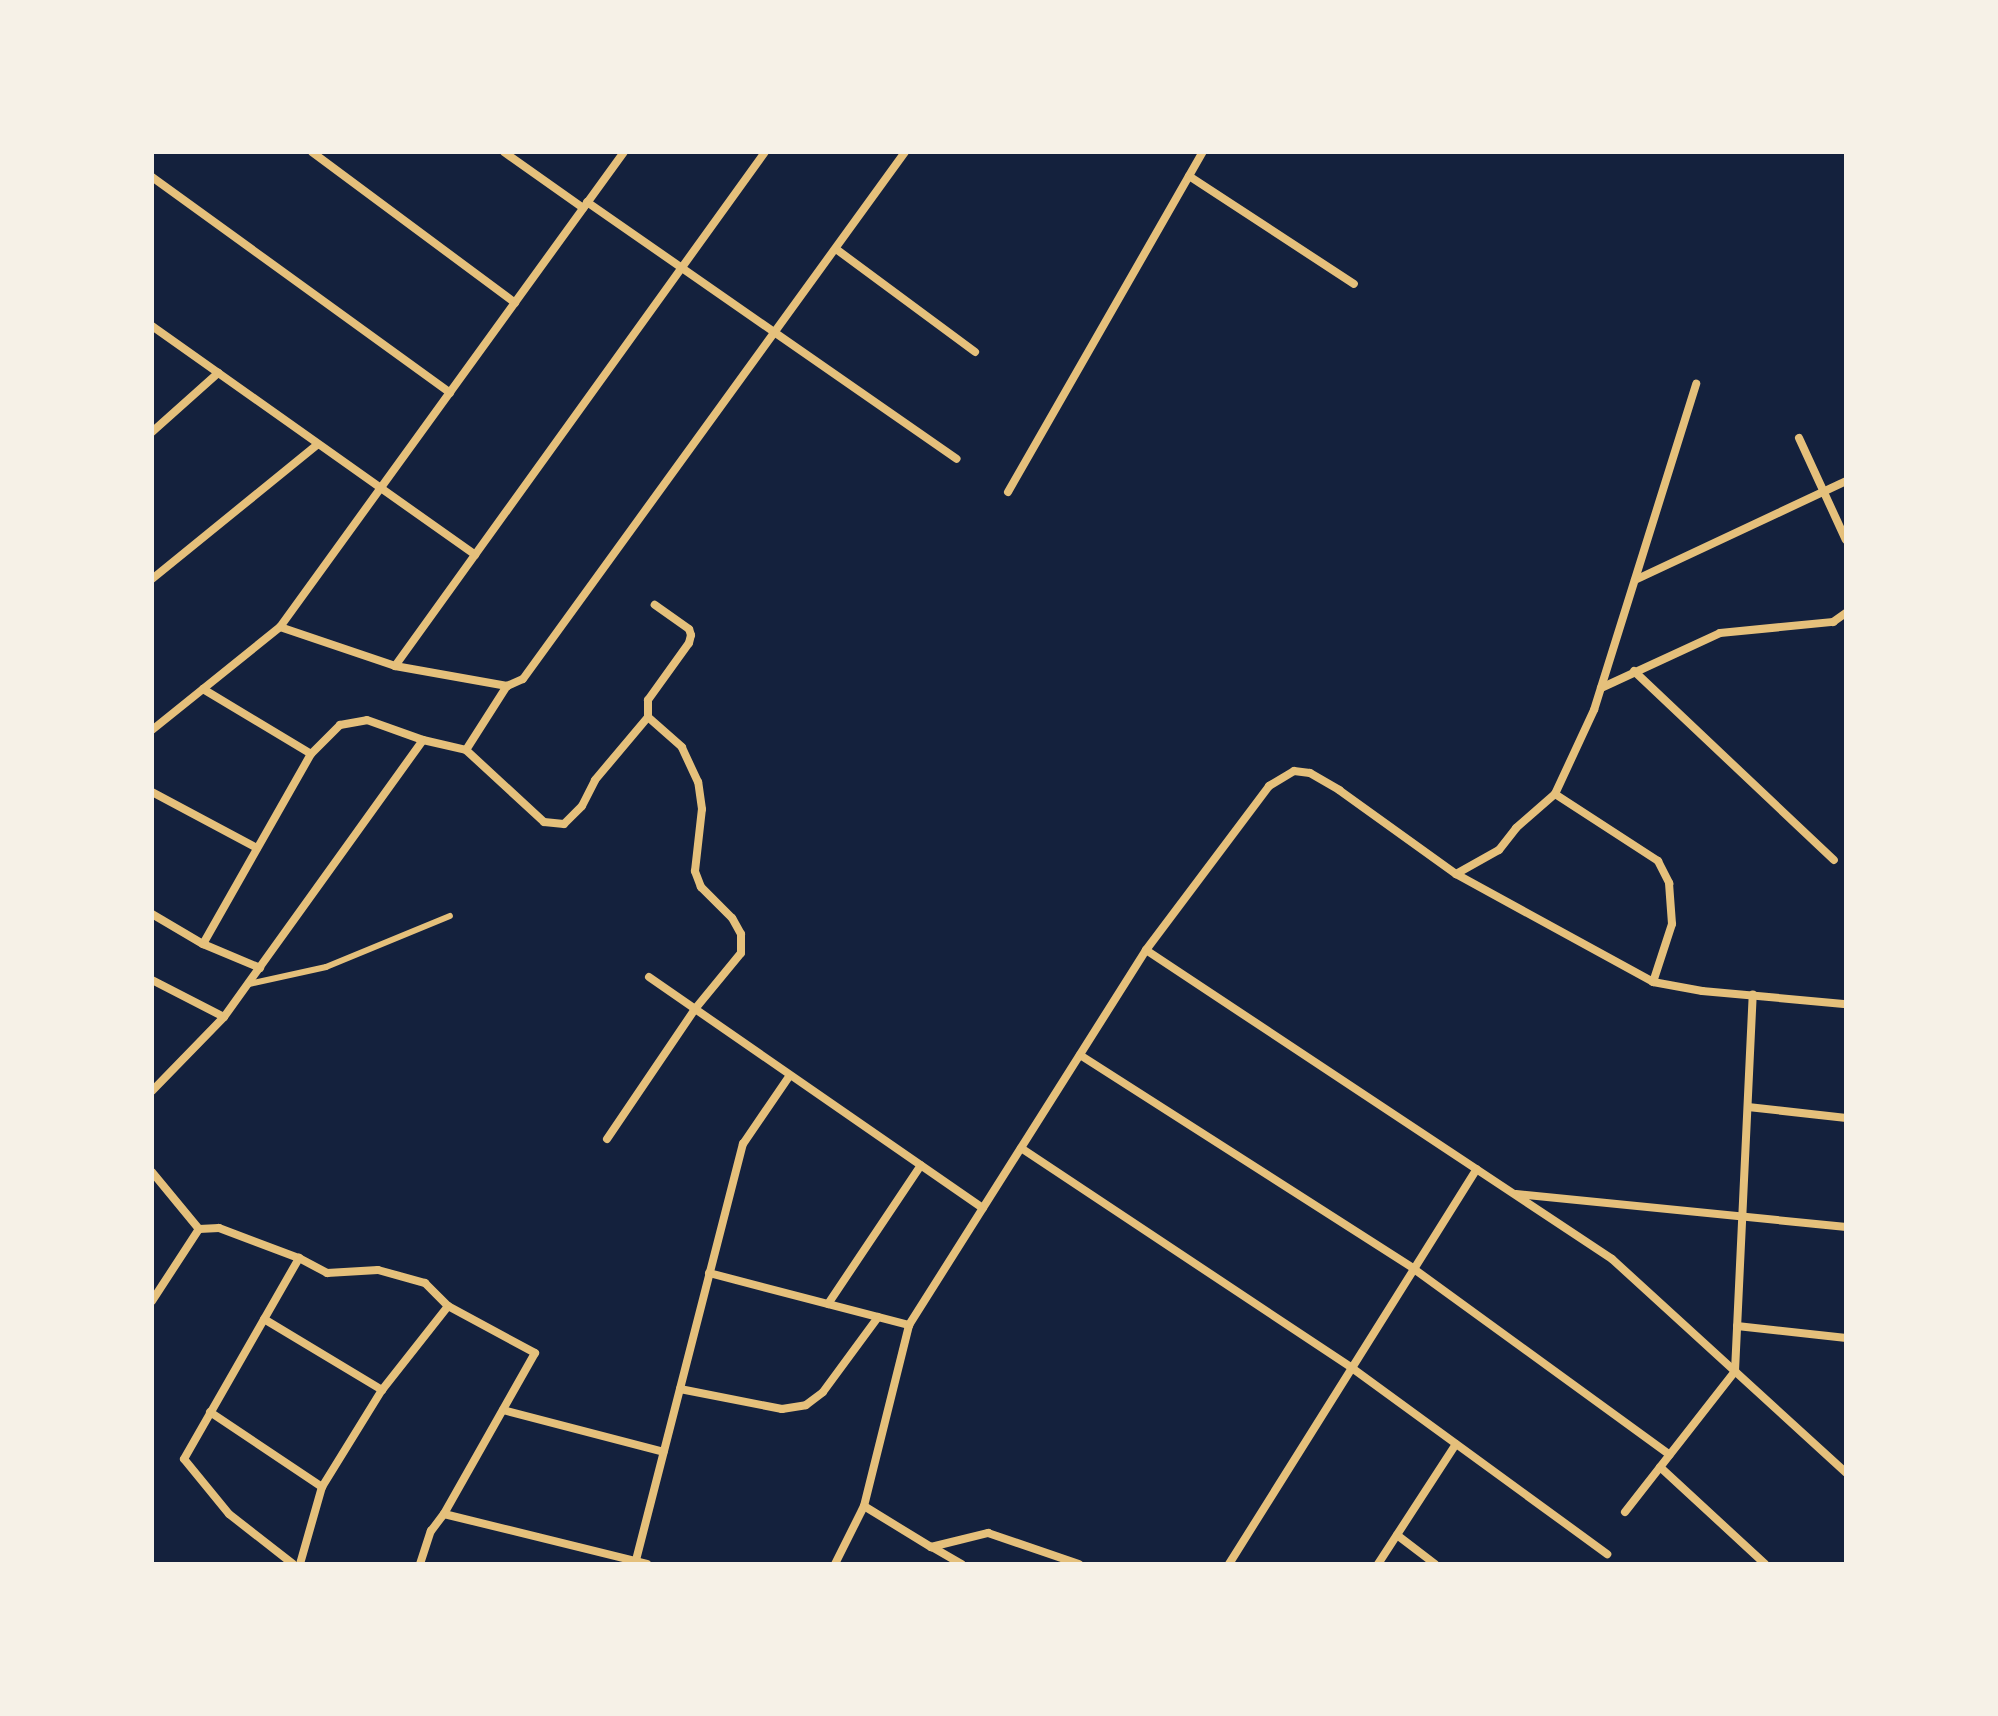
<!DOCTYPE html>
<style>
body{margin:0}
#map{position:relative;width:1998px;height:1716px;overflow:hidden;background:#14213d;font-family:"Sofia Sans Condensed",sans-serif}
div>[style]{position:absolute}
.service>*{height:6px;margin:-3px;padding:0 3px;transform-origin:3px;border-radius:3px;background:#e5c07b}
.minor>*{height:8px;margin:-4px;padding:0 4px;transform-origin:4px;border-radius:4px;background:#e5c07b}
span{translate:-50% -50%;white-space:nowrap;text-align:center;line-height:1.15;-webkit-text-stroke:8px #f6f1e7;paint-order:stroke}
.frame{position:absolute;inset:0;border:154px solid #f6f1e7;pointer-events:none}
</style>
<div id="map">
<div class="service">
<i style="left:249px;top:984px;width:79px;rotate:-12.4deg"></i>
<i style="left:326px;top:967px;width:134px;rotate:-22.4deg"></i>
</div>
<div class="minor">
<i style="left:312px;top:152px;width:253px;rotate:36.6deg"></i>
<i style="left:504px;top:152px;width:97px;rotate:35.3deg"></i>
<i style="left:1189px;top:176px;width:197px;rotate:33.2deg"></i>
<i style="left:152px;top:177px;width:368px;rotate:35.9deg"></i>
<i style="left:587px;top:202px;width:450px;rotate:34.8deg"></i>
<i style="left:836px;top:249px;width:173px;rotate:36.5deg"></i>
<i style="left:152px;top:326px;width:396px;rotate:35.3deg"></i>
<i style="left:152px;top:432px;width:89px;rotate:-41.8deg"></i>
<i style="left:1799px;top:438px;width:112px;rotate:65.3deg"></i>
<i style="left:1008px;top:492px;width:392px;rotate:-60.2deg"></i>
<i style="left:152px;top:579px;width:213px;rotate:-39.1deg"></i>
<i style="left:1635px;top:580px;width:233px;rotate:-25.1deg"></i>
<i style="left:280px;top:627px;width:121px;rotate:18.7deg"></i>
<i style="left:395px;top:666px;width:114px;rotate:10.1deg"></i>
<i style="left:507px;top:686px;width:17px;rotate:-24deg"></i>
<i style="left:523px;top:679px;width:651px;rotate:-54.06deg"></i>
<i style="left:395px;top:666px;width:633px;rotate:-54.25deg"></i>
<i style="left:1634px;top:671px;width:275px;rotate:43.4deg"></i>
<i style="left:1601px;top:688px;width:131px;rotate:-24.8deg"></i>
<i style="left:1720px;top:633px;width:114px;rotate:-5.6deg"></i>
<i style="left:1833px;top:622px;width:16px;rotate:-35deg"></i>
<i style="left:203px;top:689px;width:126px;rotate:31deg"></i>
<i style="left:152px;top:730px;width:164px;rotate:-38.8deg"></i>
<i style="left:280px;top:627px;width:586px;rotate:-54.09deg"></i>
<i style="left:466px;top:750px;width:76px;rotate:-57.4deg"></i>
<i style="left:152px;top:792px;width:119px;rotate:28.1deg"></i>
<i style="left:1555px;top:794px;width:123px;rotate:33deg"></i>
<i style="left:1658px;top:861px;width:25px;rotate:63deg"></i>
<i style="left:1669px;top:883px;width:41px;rotate:85.8deg"></i>
<i style="left:1672px;top:924px;width:61px;rotate:108.1deg"></i>
<i style="left:1456px;top:874px;width:49px;rotate:-29.2deg"></i>
<i style="left:1499px;top:850px;width:28px;rotate:-52deg"></i>
<i style="left:1516px;top:828px;width:52px;rotate:-41.1deg"></i>
<i style="left:1555px;top:794px;width:93px;rotate:-65.1deg"></i>
<i style="left:1594px;top:710px;width:342px;rotate:-72.6deg"></i>
<i style="left:152px;top:914px;width:59px;rotate:30.5deg"></i>
<i style="left:203px;top:944px;width:62px;rotate:22.8deg"></i>
<i style="left:203px;top:944px;width:219px;rotate:-60.4deg"></i>
<i style="left:311px;top:754px;width:41px;rotate:-45deg"></i>
<i style="left:340px;top:725px;width:27px;rotate:-10deg"></i>
<i style="left:367px;top:720px;width:59px;rotate:19.7deg"></i>
<i style="left:423px;top:740px;width:44px;rotate:13.1deg"></i>
<i style="left:466px;top:750px;width:106px;rotate:42.7deg"></i>
<i style="left:544px;top:822px;width:20px;rotate:6deg"></i>
<i style="left:564px;top:824px;width:25px;rotate:-45deg"></i>
<i style="left:582px;top:806px;width:29px;rotate:-63deg"></i>
<i style="left:595px;top:780px;width:82px;rotate:-49.9deg"></i>
<i style="left:1146px;top:950px;width:559px;rotate:33.55deg"></i>
<i style="left:1612px;top:1259px;width:317px;rotate:42.4deg"></i>
<i style="left:649px;top:977px;width:406px;rotate:34.7deg"></i>
<i style="left:152px;top:980px;width:81px;rotate:27.2deg"></i>
<i style="left:1080px;top:1055px;width:397px;rotate:32.6deg"></i>
<i style="left:1414px;top:1269px;width:316px;rotate:36deg"></i>
<i style="left:152px;top:1091px;width:103px;rotate:-45.8deg"></i>
<i style="left:224px;top:1017px;width:341px;rotate:-54.3deg"></i>
<i style="left:1748px;top:1107px;width:99px;rotate:6.4deg"></i>
<i style="left:607px;top:1139px;width:157px;rotate:-55.9deg"></i>
<i style="left:695px;top:1009px;width:72px;rotate:-50.6deg"></i>
<i style="left:741px;top:953px;width:19px;rotate:-90deg"></i>
<i style="left:741px;top:934px;width:18px;rotate:-119deg"></i>
<i style="left:732px;top:918px;width:44px;rotate:-135deg"></i>
<i style="left:701px;top:887px;width:17px;rotate:-111deg"></i>
<i style="left:695px;top:871px;width:62px;rotate:-83.6deg"></i>
<i style="left:702px;top:809px;width:27px;rotate:-98deg"></i>
<i style="left:698px;top:782px;width:38px;rotate:-115deg"></i>
<i style="left:682px;top:747px;width:45px;rotate:-138.6deg"></i>
<i style="left:648px;top:717px;width:17px;rotate:-90deg"></i>
<i style="left:648px;top:700px;width:70px;rotate:-54.3deg"></i>
<i style="left:689px;top:643px;width:8px;rotate:-76deg"></i>
<i style="left:691px;top:635px;width:6px;rotate:-108deg"></i>
<i style="left:689px;top:629px;width:42px;rotate:-144.8deg"></i>
<i style="left:1021px;top:1148px;width:397px;rotate:33.6deg"></i>
<i style="left:1352px;top:1368px;width:316px;rotate:36.1deg"></i>
<i style="left:152px;top:1172px;width:74px;rotate:50.5deg"></i>
<i style="left:1516px;top:1194px;width:332px;rotate:5.7deg"></i>
<i style="left:709px;top:1273px;width:207px;rotate:14.6deg"></i>
<i style="left:152px;top:1301px;width:86px;rotate:-56.9deg"></i>
<i style="left:199px;top:1229px;width:20px;rotate:-3deg"></i>
<i style="left:219px;top:1228px;width:85px;rotate:20.6deg"></i>
<i style="left:299px;top:1258px;width:32px;rotate:28deg"></i>
<i style="left:327px;top:1273px;width:51px;rotate:-3.4deg"></i>
<i style="left:378px;top:1270px;width:49px;rotate:15.5deg"></i>
<i style="left:425px;top:1283px;width:33px;rotate:45deg"></i>
<i style="left:828px;top:1304px;width:167px;rotate:-56.2deg"></i>
<i style="left:264px;top:1319px;width:138px;rotate:31deg"></i>
<i style="left:1737px;top:1326px;width:110px;rotate:6.3deg"></i>
<i style="left:680px;top:1389px;width:104px;rotate:11.1deg"></i>
<i style="left:782px;top:1409px;width:24px;rotate:-9deg"></i>
<i style="left:806px;top:1405px;width:21px;rotate:-37deg"></i>
<i style="left:823px;top:1392px;width:93px;rotate:-53.7deg"></i>
<i style="left:503px;top:1410px;width:166px;rotate:14.6deg"></i>
<i style="left:210px;top:1412px;width:135px;rotate:33.8deg"></i>
<i style="left:1660px;top:1467px;width:143px;rotate:42.7deg"></i>
<i style="left:864px;top:1506px;width:79px;rotate:31.5deg"></i>
<i style="left:931px;top:1547px;width:59px;rotate:-13.8deg"></i>
<i style="left:988px;top:1533px;width:96px;rotate:18.8deg"></i>
<i style="left:1625px;top:1512px;width:179px;rotate:-52deg"></i>
<i style="left:1735px;top:1371px;width:377px;rotate:-87.3deg"></i>
<i style="left:1397px;top:1535px;width:48px;rotate:37.3deg"></i>
<i style="left:932px;top:1547px;width:34px;rotate:30deg"></i>
<i style="left:293px;top:1564px;width:81px;rotate:-142deg"></i>
<i style="left:229px;top:1514px;width:71px;rotate:-129.3deg"></i>
<i style="left:184px;top:1459px;width:232px;rotate:-60.2deg"></i>
<i style="left:300px;top:1564px;width:80px;rotate:-74.1deg"></i>
<i style="left:322px;top:1487px;width:114px;rotate:-58.3deg"></i>
<i style="left:382px;top:1390px;width:107px;rotate:-51.8deg"></i>
<i style="left:448px;top:1306px;width:99px;rotate:28.4deg"></i>
<i style="left:535px;top:1353px;width:185px;rotate:119.5deg"></i>
<i style="left:420px;top:1564px;width:35px;rotate:-72deg"></i>
<i style="left:431px;top:1531px;width:21px;rotate:-53deg"></i>
<i style="left:444px;top:1514px;width:209px;rotate:13.8deg"></i>
<i style="left:635px;top:1564px;width:434px;rotate:-75.6deg"></i>
<i style="left:743px;top:1144px;width:83px;rotate:-55.7deg"></i>
<i style="left:835px;top:1564px;width:65px;rotate:-63.4deg"></i>
<i style="left:864px;top:1506px;width:187px;rotate:-76deg"></i>
<i style="left:909px;top:1325px;width:444px;rotate:-57.7deg"></i>
<i style="left:1146px;top:950px;width:205px;rotate:-53.1deg"></i>
<i style="left:1269px;top:786px;width:29px;rotate:-31deg"></i>
<i style="left:1294px;top:771px;width:16px;rotate:7deg"></i>
<i style="left:1310px;top:773px;width:34px;rotate:30deg"></i>
<i style="left:1339px;top:790px;width:144px;rotate:35.7deg"></i>
<i style="left:1456px;top:874px;width:225px;rotate:28.7deg"></i>
<i style="left:1653px;top:982px;width:50px;rotate:10.4deg"></i>
<i style="left:1702px;top:991px;width:145px;rotate:5.2deg"></i>
<i style="left:1229px;top:1564px;width:466px;rotate:-57.9deg"></i>
<i style="left:1378px;top:1564px;width:143px;rotate:-57deg"></i>
</div>
<div class="frame"></div>
</div>
